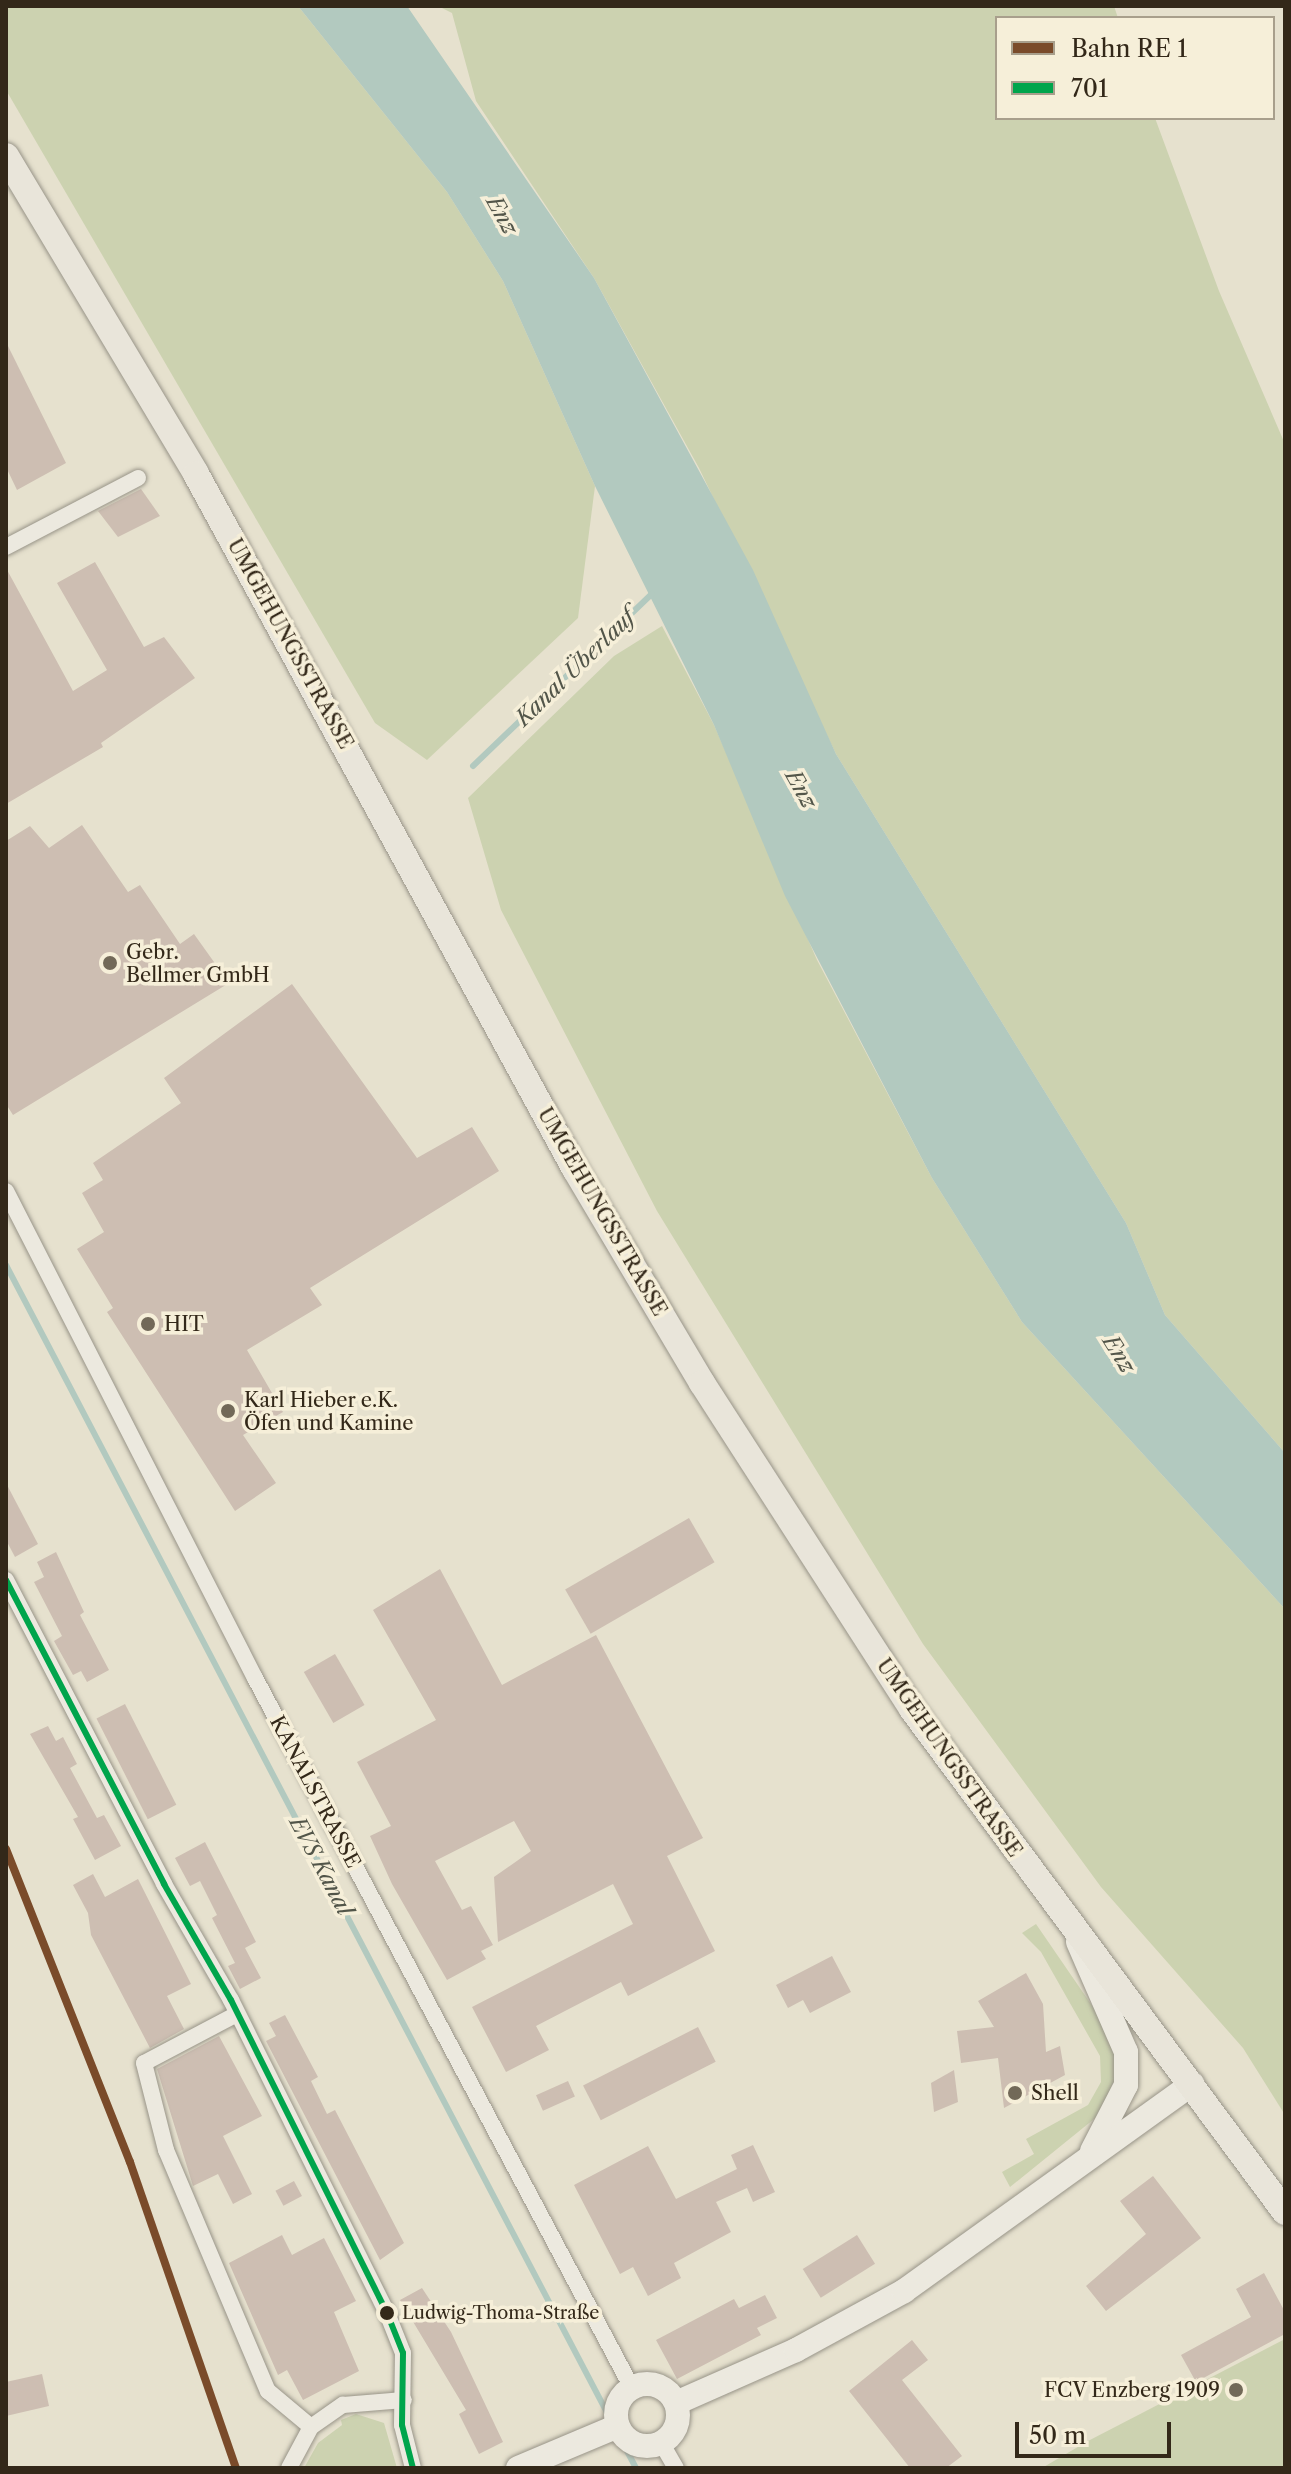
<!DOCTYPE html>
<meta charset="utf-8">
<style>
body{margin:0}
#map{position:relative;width:1291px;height:2474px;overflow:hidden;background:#e6e1ce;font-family:"Libre Caslon Text",serif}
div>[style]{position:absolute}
.green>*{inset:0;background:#ccd2b0}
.water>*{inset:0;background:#b2c9bf}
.stream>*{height:6px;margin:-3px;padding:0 3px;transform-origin:3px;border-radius:3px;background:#b2c9bf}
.building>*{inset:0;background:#cdbeb2;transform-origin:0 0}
.roads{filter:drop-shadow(0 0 2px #989488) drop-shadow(0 0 2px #989488)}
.street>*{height:16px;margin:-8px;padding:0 8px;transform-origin:8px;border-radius:8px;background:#ece9df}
.secondary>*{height:24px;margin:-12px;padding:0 12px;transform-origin:12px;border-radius:12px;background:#ece9df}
.secondary>.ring{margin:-12px;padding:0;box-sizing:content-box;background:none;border:24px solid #ece9df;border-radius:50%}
.primary>*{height:26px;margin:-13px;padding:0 13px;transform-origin:13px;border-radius:13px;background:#e9e5da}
.bus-1>*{height:6px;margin:-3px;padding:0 3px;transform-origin:3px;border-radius:3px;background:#00a54c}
.rail-1>*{height:8px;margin:-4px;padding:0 4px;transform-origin:4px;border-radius:4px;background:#7a4b2a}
.dots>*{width:22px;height:22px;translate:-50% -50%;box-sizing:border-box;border:4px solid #f6efd9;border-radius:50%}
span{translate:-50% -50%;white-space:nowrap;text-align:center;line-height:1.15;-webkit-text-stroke:7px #f6efd9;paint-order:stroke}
.bus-label{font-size:18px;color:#332819}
.left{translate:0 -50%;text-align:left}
.street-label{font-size:20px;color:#332819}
.poi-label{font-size:20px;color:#332819}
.right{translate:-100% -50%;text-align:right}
.water-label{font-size:22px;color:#525549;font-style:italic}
.frame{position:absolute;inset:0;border:8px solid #332819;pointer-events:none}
.legend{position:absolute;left:995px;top:16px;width:280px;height:104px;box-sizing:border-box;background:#f6efd9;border:2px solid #a89f8c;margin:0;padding:10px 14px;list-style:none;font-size:24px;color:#332819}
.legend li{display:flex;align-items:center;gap:16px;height:40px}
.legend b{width:40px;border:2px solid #a89f8c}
.scale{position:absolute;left:1015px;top:2422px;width:156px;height:36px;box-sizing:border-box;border:4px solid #332819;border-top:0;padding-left:10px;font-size:24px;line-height:28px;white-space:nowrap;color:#332819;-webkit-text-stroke:6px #f6efd9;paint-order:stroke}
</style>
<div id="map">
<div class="green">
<i style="clip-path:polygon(6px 6px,298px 6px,447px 192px,503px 281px,595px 486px,578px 618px,427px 760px,375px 723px,6px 90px)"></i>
<i style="clip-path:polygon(438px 6px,1114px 6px,1118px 18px,997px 18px,997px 118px,1155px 118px,1219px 291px,1285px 444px,1285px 1453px,1165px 1315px,1126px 1223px,836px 754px,699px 468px,594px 278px,476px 101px,452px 13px)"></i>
<i style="clip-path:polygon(662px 626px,714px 725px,817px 960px,932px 1178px,1022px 1322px,1285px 1609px,1285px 2115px,1243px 2048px,1101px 1887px,923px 1644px,657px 1211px,501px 910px,468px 798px,614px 656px)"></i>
<i style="clip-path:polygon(1036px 1924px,1106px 2026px,1117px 2052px,1116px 2077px,1099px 2115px,1010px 2187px,1002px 2172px,1034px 2154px,1026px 2139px,1088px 2105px,1101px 2082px,1100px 2056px,1041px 1952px,1022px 1933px)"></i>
<i style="clip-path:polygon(1285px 2339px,1285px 2468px,1042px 2468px,1088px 2441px)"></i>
<i style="clip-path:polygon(356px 2414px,384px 2423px,397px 2468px,304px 2468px,318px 2443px,342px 2425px,341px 2420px)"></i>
</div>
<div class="water">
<i style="clip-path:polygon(298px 6px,407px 6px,594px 278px,753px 570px,836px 754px,1126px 1223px,1165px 1315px,1285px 1453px,1285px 1609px,1022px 1322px,932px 1178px,785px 896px,714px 725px,595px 486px,503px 281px,447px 192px)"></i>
</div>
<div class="stream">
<i style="left:473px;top:766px;width:248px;rotate:-43.9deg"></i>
<i style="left:6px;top:1265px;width:1306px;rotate:62.36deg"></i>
<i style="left:617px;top:2432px;width:41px;rotate:62.2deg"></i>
</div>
<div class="building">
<i style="clip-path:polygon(6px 342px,66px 463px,17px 490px,6px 467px)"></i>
<i style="clip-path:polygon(141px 489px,160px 516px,118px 537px,98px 511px)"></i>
<i style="clip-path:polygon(95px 562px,144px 647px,164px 637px,195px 678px,101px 743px,103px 747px,6px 804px,6px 568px,73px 691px,107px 670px,57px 583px)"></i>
<i style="clip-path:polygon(82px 825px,128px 892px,140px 885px,180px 944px,194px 934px,229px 983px,13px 1115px,6px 1104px,6px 841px,30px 826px,49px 848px)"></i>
<i style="clip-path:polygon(292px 984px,417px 1158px,472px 1127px,499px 1171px,310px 1288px,322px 1305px,247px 1350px,283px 1412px,243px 1435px,276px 1483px,235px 1511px,107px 1312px,113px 1308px,77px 1249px,104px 1232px,82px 1193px,103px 1180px,93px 1163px,181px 1103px,164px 1078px)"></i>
<i style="clip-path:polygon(6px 1483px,38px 1544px,15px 1557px,6px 1540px)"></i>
<i style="left:689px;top:1518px;width:51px;height:143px;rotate:60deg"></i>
<i style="clip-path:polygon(56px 1552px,84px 1612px,80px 1615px,109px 1670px,87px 1682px,81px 1671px,73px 1675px,54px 1641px,62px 1636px,34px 1582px,44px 1577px,37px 1562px)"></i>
<i style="clip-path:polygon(440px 1569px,502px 1685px,596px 1635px,703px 1838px,667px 1856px,715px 1951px,628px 1996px,621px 1982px,536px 2026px,549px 2050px,506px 2072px,472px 2007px,633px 1924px,613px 1884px,498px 1942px,494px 1877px,531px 1851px,514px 1821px,435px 1861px,462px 1910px,471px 1906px,493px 1945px,481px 1951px,486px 1959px,447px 1980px,392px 1884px,370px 1836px,391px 1826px,357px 1762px,436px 1720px,373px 1610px)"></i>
<i style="left:335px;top:1654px;width:59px;height:36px;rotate:60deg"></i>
<i style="left:125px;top:1704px;width:113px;height:32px;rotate:63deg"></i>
<i style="clip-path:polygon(48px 1726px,56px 1741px,63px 1737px,77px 1764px,70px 1768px,97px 1818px,104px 1815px,121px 1846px,95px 1860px,73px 1819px,78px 1817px,30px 1734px)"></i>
<i style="clip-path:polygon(205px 1842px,256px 1942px,245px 1948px,261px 1978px,240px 1989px,228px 1966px,235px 1963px,212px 1918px,217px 1915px,200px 1881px,190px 1886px,175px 1858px)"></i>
<i style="clip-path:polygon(93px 1874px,105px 1897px,138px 1879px,191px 1984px,167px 1996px,184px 2029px,150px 2048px,91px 1935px,88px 1913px,73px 1885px)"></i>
<i style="clip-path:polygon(832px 1956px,851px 1992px,810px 2013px,803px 2000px,788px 2008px,776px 1985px)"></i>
<i style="clip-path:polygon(1026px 1973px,1043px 2004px,1046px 2052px,1060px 2046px,1065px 2075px,1004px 2108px,998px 2058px,961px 2063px,957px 2031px,994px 2027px,978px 2001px)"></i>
<i style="clip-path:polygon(285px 2015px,318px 2077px,311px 2081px,327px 2114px,335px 2110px,404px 2243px,380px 2260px,266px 2041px,276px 2036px,269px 2023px)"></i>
<i style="left:698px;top:2027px;width:39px;height:129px;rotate:63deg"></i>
<i style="clip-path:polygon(219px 2036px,262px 2116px,223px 2136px,252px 2194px,233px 2204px,218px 2174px,193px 2186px,157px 2069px)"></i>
<i style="clip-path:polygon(954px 2070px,958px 2102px,934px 2112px,931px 2083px)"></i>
<i style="left:568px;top:2081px;width:17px;height:35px;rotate:66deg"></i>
<i style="clip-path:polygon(753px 2145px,775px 2192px,753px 2202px,747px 2188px,716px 2202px,731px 2232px,674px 2263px,681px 2278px,648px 2296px,633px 2267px,620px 2274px,574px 2185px,648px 2146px,676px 2199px,737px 2169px,731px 2155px)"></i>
<i style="clip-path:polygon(1153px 2176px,1201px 2238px,1106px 2311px,1086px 2286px,1146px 2234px,1120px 2201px)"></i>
<i style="left:294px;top:2181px;width:17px;height:21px;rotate:62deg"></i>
<i style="clip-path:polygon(282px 2235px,292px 2255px,324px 2238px,356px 2301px,334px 2312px,359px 2371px,303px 2400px,287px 2370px,278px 2375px,229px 2263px)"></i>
<i style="left:857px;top:2235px;width:34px;height:64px;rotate:58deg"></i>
<i style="clip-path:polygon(1264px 2273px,1285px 2312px,1285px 2334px,1196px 2382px,1181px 2355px,1251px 2317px,1236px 2289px)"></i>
<i style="clip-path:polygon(422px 2288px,451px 2332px,503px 2442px,479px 2454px,459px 2414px,466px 2410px,400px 2300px)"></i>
<i style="clip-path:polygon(765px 2295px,777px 2318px,757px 2328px,761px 2335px,677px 2379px,656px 2340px,734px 2299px,739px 2308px)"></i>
<i style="clip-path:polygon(912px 2340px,928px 2360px,902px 2380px,962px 2456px,946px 2468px,910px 2468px,849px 2391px)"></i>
<i style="clip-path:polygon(42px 2374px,49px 2406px,6px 2416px,6px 2382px)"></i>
</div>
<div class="roads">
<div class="street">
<i style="left:6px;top:547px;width:149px;rotate:-27.6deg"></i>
<i style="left:6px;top:1191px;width:547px;rotate:62.92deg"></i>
<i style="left:255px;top:1678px;width:804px;rotate:62.03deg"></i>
<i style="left:6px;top:1580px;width:343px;rotate:62.5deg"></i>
<i style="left:164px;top:1884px;width:134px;rotate:60deg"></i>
<i style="left:231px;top:2000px;width:350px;rotate:63.5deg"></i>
<i style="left:387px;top:2313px;width:43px;rotate:68.2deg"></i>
<i style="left:403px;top:2353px;width:72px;rotate:90.8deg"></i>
<i style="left:402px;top:2425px;width:44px;rotate:75.7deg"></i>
<i style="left:237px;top:2014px;width:105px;rotate:152.2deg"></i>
<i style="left:144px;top:2063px;width:90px;rotate:75.8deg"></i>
<i style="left:166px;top:2150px;width:262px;rotate:67.1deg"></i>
<i style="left:268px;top:2391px;width:56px;rotate:39.9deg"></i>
<i style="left:662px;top:2444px;width:28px;rotate:60deg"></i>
<i style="left:289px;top:2468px;width:47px;rotate:-61.8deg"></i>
<i style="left:311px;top:2427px;width:39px;rotate:-35deg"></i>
<i style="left:343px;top:2405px;width:61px;rotate:-4.7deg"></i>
</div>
<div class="secondary">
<i style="left:1078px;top:1942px;width:120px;rotate:66.4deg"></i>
<i style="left:1126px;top:2052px;width:33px;rotate:90deg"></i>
<i style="left:1126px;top:2085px;width:74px;rotate:117.3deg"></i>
<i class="ring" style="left:616px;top:2384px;width:38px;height:38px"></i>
<i style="left:676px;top:2403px;width:131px;rotate:-23.8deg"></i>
<i style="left:796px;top:2350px;width:123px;rotate:-28.6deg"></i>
<i style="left:904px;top:2291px;width:355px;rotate:-35.7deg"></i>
<i style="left:518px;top:2468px;width:108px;rotate:-22.8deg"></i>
</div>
<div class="primary">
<i style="left:6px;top:156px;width:370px;rotate:59.1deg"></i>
<i style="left:196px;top:474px;width:792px;rotate:61.4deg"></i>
<i style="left:575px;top:1169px;width:249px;rotate:59.3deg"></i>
<i style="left:702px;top:1383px;width:388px;rotate:57.2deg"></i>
<i style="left:912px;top:1709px;width:626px;rotate:53.44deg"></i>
</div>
</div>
<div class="bus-1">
<i style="left:6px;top:1580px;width:343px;rotate:62.5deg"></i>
<i style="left:164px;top:1884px;width:134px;rotate:60deg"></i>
<i style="left:231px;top:2000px;width:350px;rotate:63.5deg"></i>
<i style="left:387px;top:2313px;width:43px;rotate:68.2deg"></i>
<i style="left:403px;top:2353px;width:72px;rotate:90.8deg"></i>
<i style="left:402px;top:2425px;width:44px;rotate:75.7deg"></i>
</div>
<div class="rail-1">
<i style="left:6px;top:1849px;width:337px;rotate:68.4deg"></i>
<i style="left:130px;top:2162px;width:324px;rotate:70.9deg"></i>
</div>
<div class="dots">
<i style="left:110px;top:963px;background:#726958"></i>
<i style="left:148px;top:1324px;background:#726958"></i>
<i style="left:228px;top:1411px;background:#726958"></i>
<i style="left:1015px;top:2093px;background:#726958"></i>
<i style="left:387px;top:2313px;background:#332819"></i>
<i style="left:1236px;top:2390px;background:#726958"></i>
</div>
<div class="bus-label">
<span class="left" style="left:402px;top:2313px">Ludwig-Thoma-Straße</span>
</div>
<div class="street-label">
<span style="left:290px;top:644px;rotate:61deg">UMGEHUNGSSTRASSE</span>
<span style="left:602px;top:1212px;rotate:60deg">UMGEHUNGSSTRASSE</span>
<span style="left:949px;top:1758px;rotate:55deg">UMGEHUNGSSTRASSE</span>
<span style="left:315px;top:1792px;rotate:62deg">KANALSTRASSE</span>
</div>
<div class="poi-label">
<span class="left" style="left:126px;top:964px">Gebr.<br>Bellmer GmbH</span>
<span class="left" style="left:164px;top:1324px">HIT</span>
<span class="left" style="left:244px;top:1412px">Karl Hieber e.K.<br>Öfen und Kamine</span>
<span class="left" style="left:1031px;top:2093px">Shell</span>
<span class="right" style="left:1220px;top:2390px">FCV Enzberg 1909</span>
</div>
<div class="water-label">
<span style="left:502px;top:215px;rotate:61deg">Enz</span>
<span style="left:575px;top:668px;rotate:-44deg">Kanal Überlauf</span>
<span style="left:801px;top:789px;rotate:61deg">Enz</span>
<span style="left:1119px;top:1354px;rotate:58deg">Enz</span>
<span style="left:321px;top:1866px;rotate:62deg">EVS Kanal</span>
</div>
<div class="frame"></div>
<ul class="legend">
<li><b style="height:10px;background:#7a4b2a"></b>Bahn RE 1</li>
<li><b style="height:10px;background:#00a54c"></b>701</li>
</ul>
<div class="scale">50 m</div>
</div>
